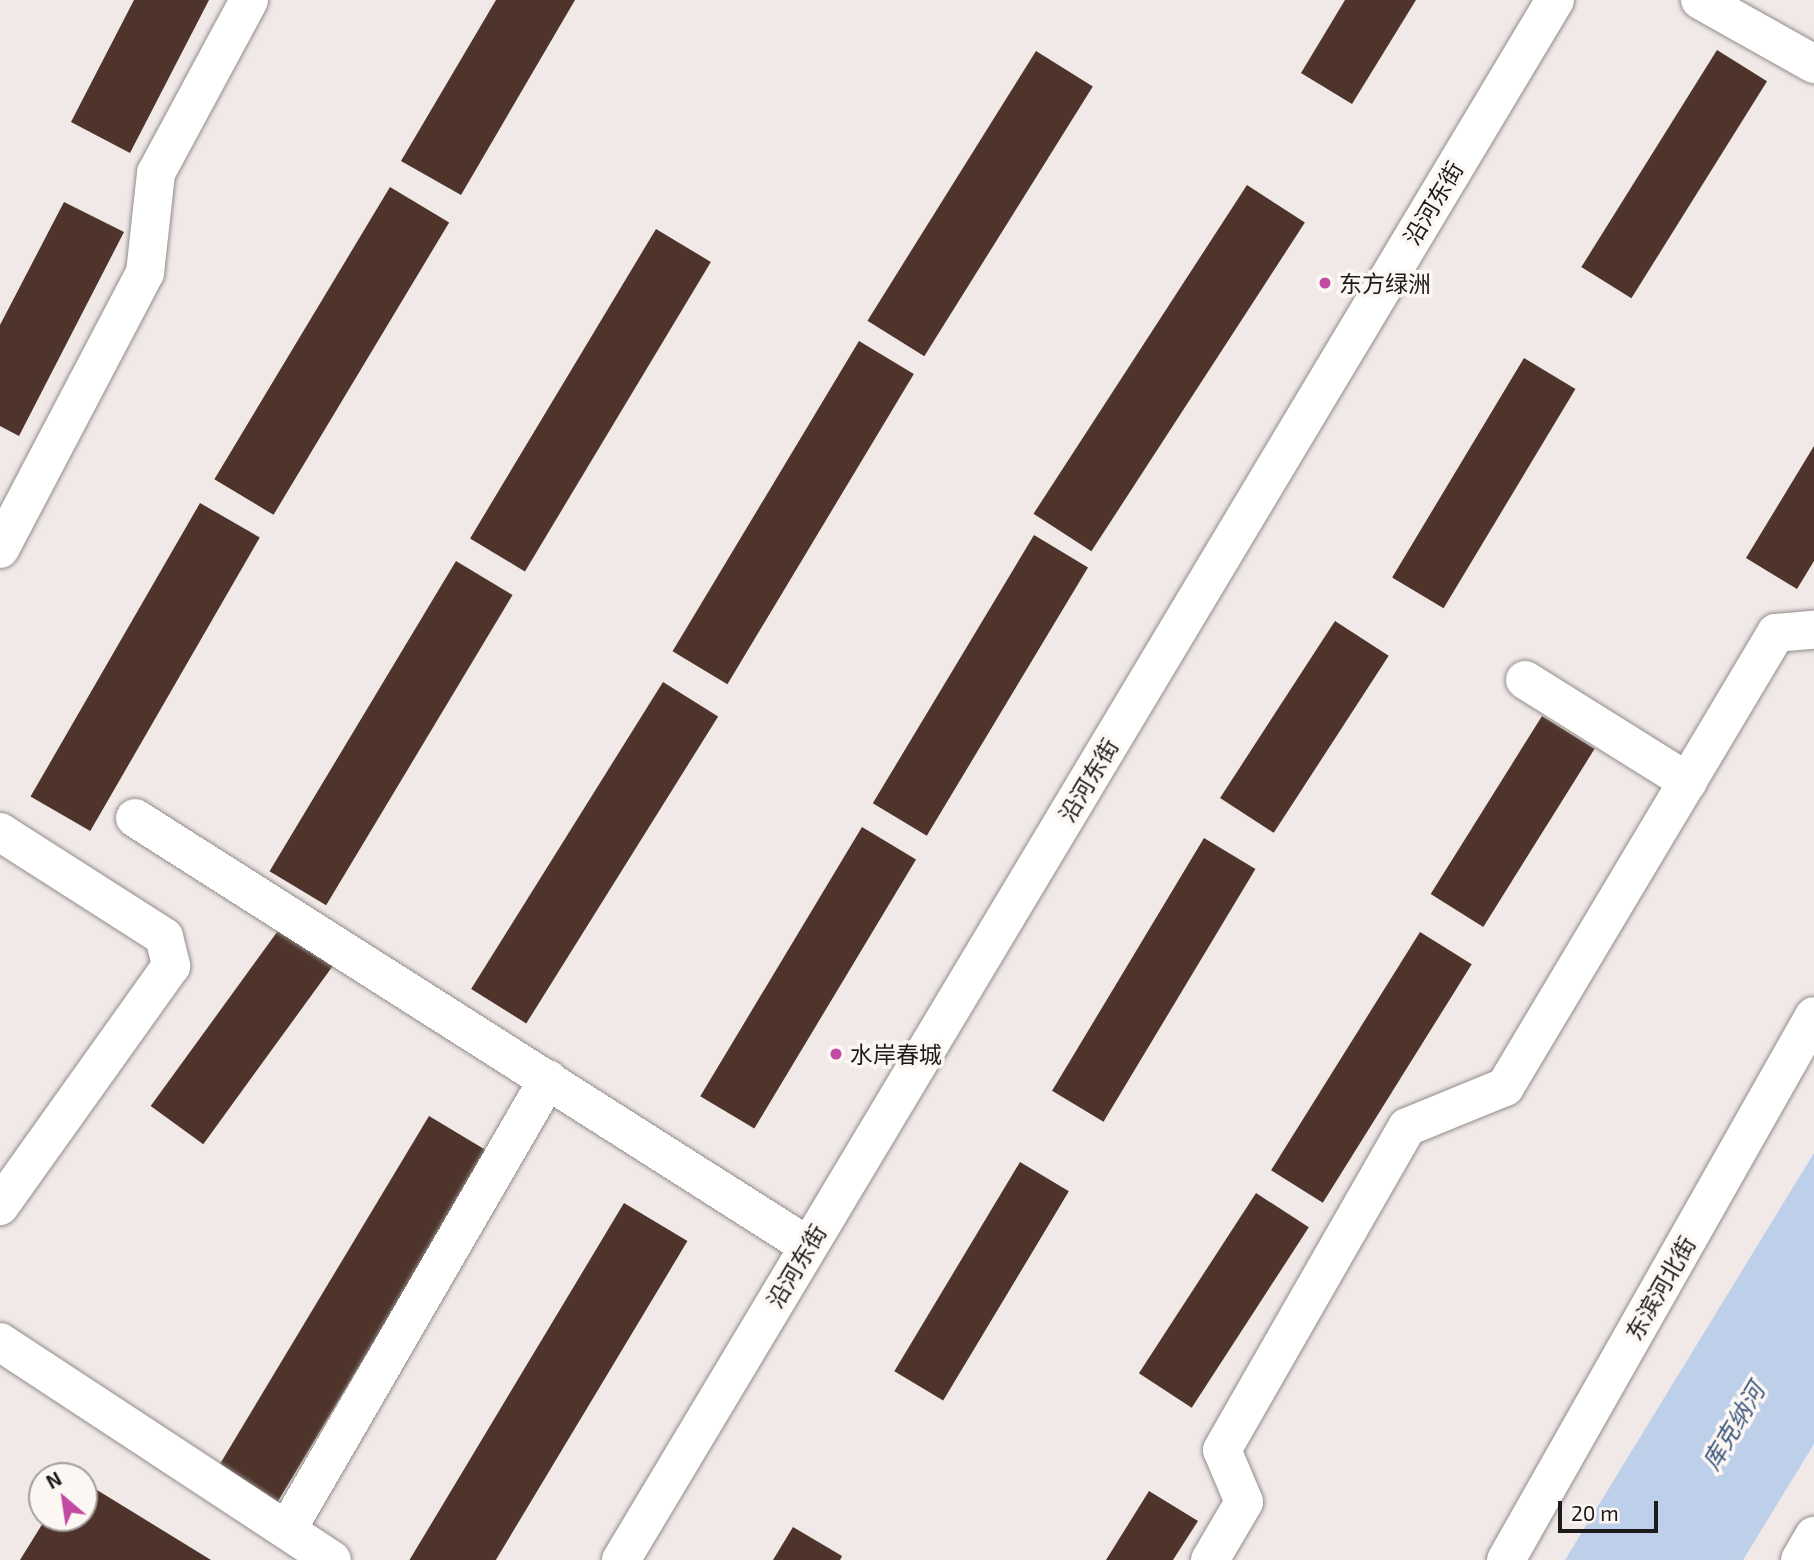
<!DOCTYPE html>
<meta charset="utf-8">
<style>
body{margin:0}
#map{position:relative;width:1814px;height:1560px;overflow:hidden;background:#f0e9e7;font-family:"Exo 2","Noto Sans SC",sans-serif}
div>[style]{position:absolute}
.water>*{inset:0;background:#bdcfe9}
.building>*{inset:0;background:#4e342a;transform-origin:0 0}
.roads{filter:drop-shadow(0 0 2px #928c8a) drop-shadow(0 0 2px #928c8a)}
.minor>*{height:38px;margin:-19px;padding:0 19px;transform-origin:19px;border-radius:19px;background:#fff}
.dots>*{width:19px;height:19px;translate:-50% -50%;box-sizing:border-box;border:4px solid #fdf7f4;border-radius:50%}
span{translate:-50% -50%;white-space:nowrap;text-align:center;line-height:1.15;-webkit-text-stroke:7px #fdf7f4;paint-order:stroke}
.street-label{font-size:23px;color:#1c1a1a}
.poi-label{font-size:23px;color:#1c1a1a}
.left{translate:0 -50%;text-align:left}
.water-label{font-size:24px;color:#3c587e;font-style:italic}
.north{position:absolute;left:28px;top:1462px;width:70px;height:70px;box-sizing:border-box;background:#fdf7f4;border:2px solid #a39f9d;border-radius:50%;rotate:331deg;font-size:19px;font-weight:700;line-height:28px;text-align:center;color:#1c1a1a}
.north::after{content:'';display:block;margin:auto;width:24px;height:32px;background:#c14ba2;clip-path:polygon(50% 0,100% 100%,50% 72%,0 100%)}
.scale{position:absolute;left:1558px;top:1501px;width:100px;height:32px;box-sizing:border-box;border:4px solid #1c1a1a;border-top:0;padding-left:9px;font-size:21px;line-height:24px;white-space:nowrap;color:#1c1a1a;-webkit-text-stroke:5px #fdf7f4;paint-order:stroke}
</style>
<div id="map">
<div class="water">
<i style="clip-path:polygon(1814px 1153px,1814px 1444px,1743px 1560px,1565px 1560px)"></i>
</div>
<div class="building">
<i style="clip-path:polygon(134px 0,209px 0,130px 153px,71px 122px)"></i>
<i style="clip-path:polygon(496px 0,575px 0,461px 195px,401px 161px)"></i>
<i style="clip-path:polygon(1345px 0,1416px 0,1352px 104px,1301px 73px)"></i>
<i style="left:1717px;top:50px;width:59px;height:256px;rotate:32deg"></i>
<i style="left:1036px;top:51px;width:67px;height:318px;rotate:32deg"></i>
<i style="left:1247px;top:185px;width:69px;height:392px;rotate:33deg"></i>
<i style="left:390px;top:187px;width:69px;height:341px;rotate:31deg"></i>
<i style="clip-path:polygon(64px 202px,124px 232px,19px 436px,0 426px,0 325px)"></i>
<i style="left:656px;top:229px;width:64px;height:361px;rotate:31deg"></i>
<i style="left:859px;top:341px;width:64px;height:362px;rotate:31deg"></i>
<i style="left:1524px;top:358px;width:60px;height:256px;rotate:31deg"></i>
<i style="clip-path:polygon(1814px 446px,1814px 561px,1797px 589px,1746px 558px)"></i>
<i style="left:200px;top:503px;width:69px;height:339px;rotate:30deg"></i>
<i style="left:1034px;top:535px;width:63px;height:313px;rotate:31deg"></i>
<i style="left:456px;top:561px;width:66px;height:362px;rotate:31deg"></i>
<i style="left:1335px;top:621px;width:64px;height:211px;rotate:33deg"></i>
<i style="left:663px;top:682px;width:65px;height:362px;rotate:32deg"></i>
<i style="left:1542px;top:716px;width:62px;height:210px;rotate:32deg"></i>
<i style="left:862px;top:827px;width:63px;height:314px;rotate:31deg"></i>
<i style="left:1204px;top:838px;width:60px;height:295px;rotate:31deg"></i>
<i style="left:280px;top:928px;width:65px;height:220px;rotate:36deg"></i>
<i style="left:1420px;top:932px;width:61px;height:281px;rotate:32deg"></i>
<i style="left:429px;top:1116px;width:69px;height:410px;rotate:31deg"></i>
<i style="left:1020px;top:1162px;width:57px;height:244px;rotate:31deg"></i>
<i style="left:1256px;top:1193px;width:63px;height:215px;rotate:33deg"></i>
<i style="left:624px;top:1203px;width:74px;height:417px;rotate:31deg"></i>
<i style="clip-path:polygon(84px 1482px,211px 1560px,20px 1560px,46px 1518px,84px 1518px)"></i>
<i style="clip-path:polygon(1149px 1491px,1198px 1521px,1173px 1560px,1106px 1560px)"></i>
<i style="clip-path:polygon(793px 1527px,842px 1556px,840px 1560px,773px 1560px)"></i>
</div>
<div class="roads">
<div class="minor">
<i style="left:1700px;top:0;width:131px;rotate:29.3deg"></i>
<i style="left:0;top:549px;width:312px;rotate:-62.3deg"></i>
<i style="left:145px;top:273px;width:101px;rotate:-83.7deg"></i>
<i style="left:156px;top:173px;width:196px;rotate:-61.7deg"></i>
<i style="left:1525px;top:680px;width:192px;rotate:32deg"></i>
<i style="left:135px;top:818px;width:798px;rotate:32.45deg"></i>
<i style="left:0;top:832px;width:195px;rotate:32.6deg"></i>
<i style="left:164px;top:937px;width:30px;rotate:76deg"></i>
<i style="left:171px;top:966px;width:295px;rotate:125.5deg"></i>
<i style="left:0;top:1342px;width:397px;rotate:33.3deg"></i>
<i style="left:287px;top:1530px;width:521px;rotate:-59.94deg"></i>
<i style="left:621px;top:1560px;width:1818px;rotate:-59.09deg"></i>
<i style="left:1210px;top:1560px;width:67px;rotate:-59.6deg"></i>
<i style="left:1244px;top:1502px;width:56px;rotate:-112.9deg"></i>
<i style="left:1222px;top:1450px;width:372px;rotate:-60.2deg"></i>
<i style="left:1407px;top:1127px;width:106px;rotate:-22.2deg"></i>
<i style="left:1505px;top:1087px;width:529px;rotate:-59.17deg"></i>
<i style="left:1776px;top:633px;width:38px;rotate:-5deg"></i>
<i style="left:1506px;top:1560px;width:625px;rotate:-60.48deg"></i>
<i style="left:1800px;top:1560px;width:28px;rotate:-60deg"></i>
</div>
</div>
<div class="dots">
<i style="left:1325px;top:283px;background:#c14ba2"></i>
<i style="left:836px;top:1054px;background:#c14ba2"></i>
</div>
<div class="street-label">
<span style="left:1433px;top:203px;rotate:-59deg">沿河东街</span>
<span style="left:1088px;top:780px;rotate:-59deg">沿河东街</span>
<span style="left:796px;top:1266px;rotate:-59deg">沿河东街</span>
<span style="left:1660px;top:1288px;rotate:-60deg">东滨河北街</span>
</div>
<div class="poi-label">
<span class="left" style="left:1339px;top:283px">东方绿洲</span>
<span class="left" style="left:850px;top:1054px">水岸春城</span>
</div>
<div class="water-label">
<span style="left:1733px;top:1426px;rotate:-59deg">库克纳河</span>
</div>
<div class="north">N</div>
<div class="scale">20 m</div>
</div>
